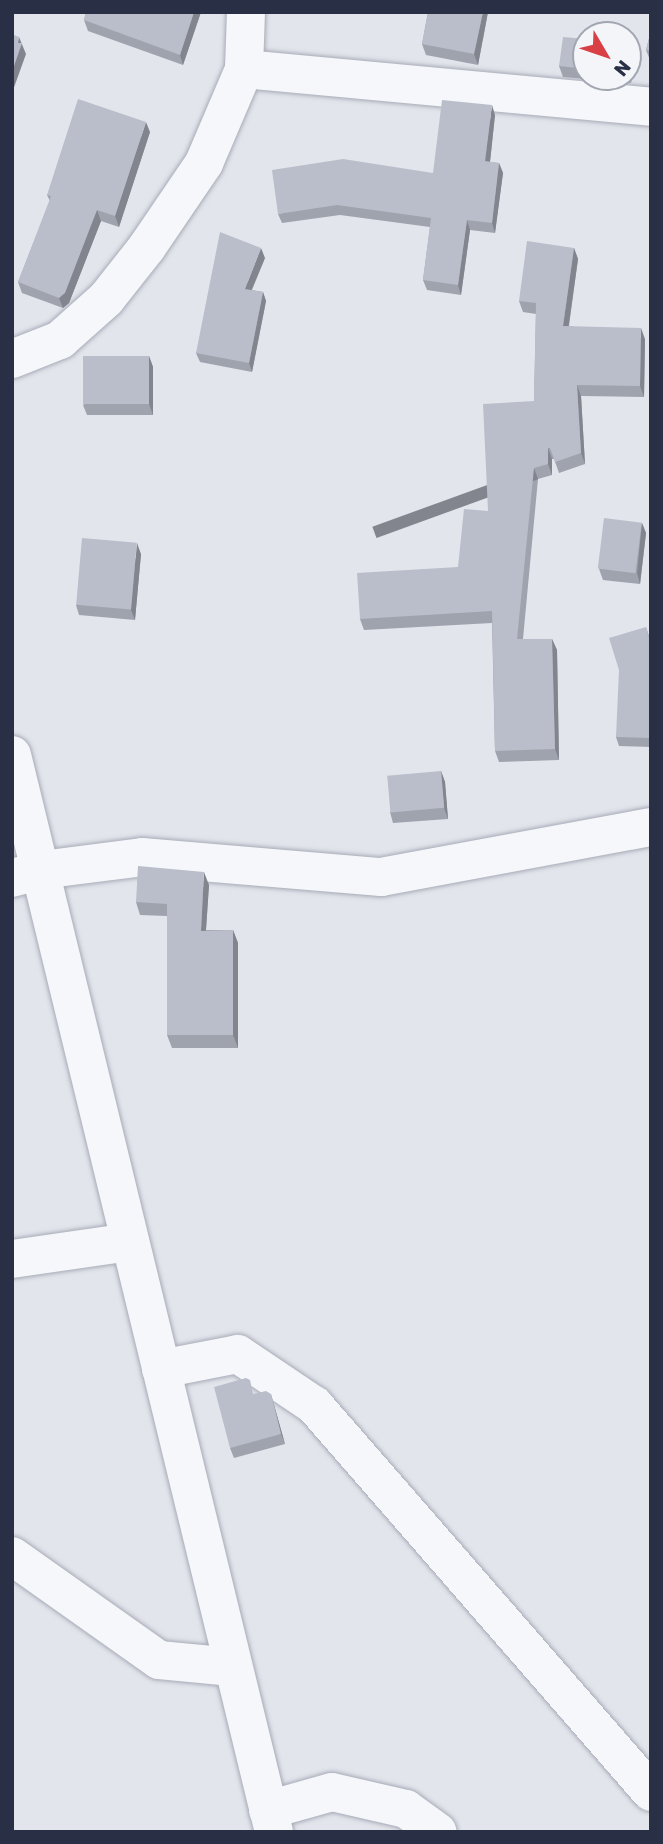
<!DOCTYPE html>
<style>
body{margin:0}
#map{position:relative;width:663px;height:1844px;overflow:hidden;background:#e3e5ec;font-family:Rubik,sans-serif}
div>[style]{position:absolute}
.roads{filter:drop-shadow(0 0 2px #a7abb7) drop-shadow(0 0 2px #a7abb7)}
.minor>*{height:38px;margin:-19px;padding:0 19px;transform-origin:19px;border-radius:19px;background:#f6f7fa}
.wall>*{inset:0;background:#9fa3ae}
.shaded-wall>*{inset:0;background:#82858d;transform-origin:0 0}
.building>*{inset:0;background:#b9beca;transform-origin:0 0}
span{translate:-50% -50%;white-space:nowrap;text-align:center;line-height:1.15;-webkit-text-stroke:5px #f3f5f9;paint-order:stroke}
.frame{position:absolute;inset:0;border:14px solid #293046;pointer-events:none}
.north{position:absolute;left:572px;top:21px;width:70px;height:70px;box-sizing:border-box;background:#f3f5f9;border:2px solid #a2a6b1;border-radius:50%;rotate:129deg;font-size:19px;font-weight:700;line-height:28px;text-align:center;color:#293046}
.north::after{content:'';display:block;margin:auto;width:24px;height:32px;background:#d94046;clip-path:polygon(50% 0,100% 100%,50% 72%,0 100%)}
</style>
<div id="map">
<div class="roads">
<div class="minor">
<i style="left:244px;top:69px;width:409px;rotate:5.3deg"></i>
<i style="left:12px;top:359px;width:52px;rotate:-21.6deg"></i>
<i style="left:60px;top:340px;width:62px;rotate:-41.7deg"></i>
<i style="left:106px;top:299px;width:66px;rotate:-51.7deg"></i>
<i style="left:147px;top:247px;width:102px;rotate:-55.8deg"></i>
<i style="left:204px;top:163px;width:102px;rotate:-66.9deg"></i>
<i style="left:244px;top:69px;width:57px;rotate:-88deg"></i>
<i style="left:12px;top:755px;width:1108px;rotate:76.33deg"></i>
<i style="left:12px;top:878px;width:30px;rotate:-15deg"></i>
<i style="left:41px;top:870px;width:102px;rotate:-7.3deg"></i>
<i style="left:142px;top:857px;width:240px;rotate:4.8deg"></i>
<i style="left:381px;top:877px;width:275px;rotate:-10.5deg"></i>
<i style="left:12px;top:1259px;width:119px;rotate:-8.2deg"></i>
<i style="left:161px;top:1369px;width:78px;rotate:-11deg"></i>
<i style="left:238px;top:1354px;width:92px;rotate:33.9deg"></i>
<i style="left:314px;top:1405px;width:513px;rotate:48.95deg"></i>
<i style="left:12px;top:1556px;width:180px;rotate:35.3deg"></i>
<i style="left:159px;top:1660px;width:74px;rotate:5.4deg"></i>
<i style="left:268px;top:1810px;width:66px;rotate:-15.7deg"></i>
<i style="left:332px;top:1792px;width:76px;rotate:12.9deg"></i>
<i style="left:406px;top:1809px;width:39px;rotate:36deg"></i>
</div>
</div>
<div class="wall">
<i style="clip-path:polygon(86px 12px,201px 12px,183px 65px,88px 31px,84px 20px)"></i>
<i style="clip-path:polygon(428px 12px,488px 12px,478px 65px,426px 55px,422px 44px)"></i>
<i style="clip-path:polygon(651px 31px,651px 61px,650px 60px,646px 50px)"></i>
<i style="clip-path:polygon(586px 39px,586px 77px,628px 77px,628px 44px,634px 54px,631px 83px,563px 77px,559px 66px)"></i>
<i style="clip-path:polygon(495px 115px,490px 162px,499px 163px,503px 173px,495px 233px,470px 230px,461px 295px,427px 290px,423px 280px,430px 227px,340px 215px,282px 223px,278px 214px,433px 173px)"></i>
<i style="clip-path:polygon(150px 132px,119px 227px,101px 221px,69px 303px,63px 308px,22px 293px,18px 282px,50px 201px,47px 195px)"></i>
<i style="clip-path:polygon(574px 248px,578px 259px,569px 326px,645px 339px,644px 397px,581px 396px,585px 464px,559px 473px,554px 459px,552px 459px,552px 475px,538px 479px,523px 639px,552px 639px,557px 650px,559px 760px,499px 762px,495px 751px,492px 623px,364px 630px,360px 619px,458px 567px,488px 511px,534px 401px,536px 314px,523px 312px,519px 301px)"></i>
<i style="clip-path:polygon(265px 258px,252px 290px,263px 292px,266px 301px,252px 372px,200px 362px,196px 353px)"></i>
<i style="clip-path:polygon(149px 356px,153px 367px,153px 415px,87px 415px,83px 405px)"></i>
<i style="clip-path:polygon(642px 523px,646px 533px,640px 584px,603px 580px,599px 569px)"></i>
<i style="clip-path:polygon(141px 554px,135px 620px,79px 615px,76px 605px)"></i>
<i style="clip-path:polygon(646px 627px,651px 642px,651px 747px,619px 746px,616px 737px)"></i>
<i style="clip-path:polygon(441px 771px,445px 782px,448px 819px,393px 823px,390px 812px)"></i>
<i style="clip-path:polygon(209px 885px,206px 930px,233px 930px,238px 943px,238px 1048px,172px 1048px,167px 1035px,167px 916px,140px 915px,136px 902px)"></i>
<i style="clip-path:polygon(254px 1394px,271px 1394px,285px 1444px,234px 1458px,230px 1448px)"></i>
</div>
<div class="shaded-wall">
<i style="clip-path:polygon(194px 12px,201px 12px,183px 65px,180px 55px)"></i>
<i style="clip-path:polygon(483px 12px,488px 12px,478px 65px,474px 54px)"></i>
<i style="clip-path:polygon(19px 37px,26px 54px,12px 93px,12px 72px)"></i>
<i style="clip-path:polygon(630px 44px,634px 54px,631px 83px,628px 74px)"></i>
<i style="clip-path:polygon(492px 105px,495px 115px,489px 171px,485px 161px)"></i>
<i style="clip-path:polygon(146px 122px,150px 132px,119px 227px,115px 216px)"></i>
<i style="clip-path:polygon(499px 163px,503px 173px,495px 233px,492px 223px)"></i>
<i style="clip-path:polygon(97px 210px,101px 221px,69px 303px,63px 308px,59px 298px)"></i>
<i style="clip-path:polygon(467px 220px,470px 230px,461px 295px,458px 285px)"></i>
<i style="clip-path:polygon(261px 248px,265px 258px,248px 298px,245px 289px)"></i>
<i style="clip-path:polygon(574px 248px,578px 259px,567px 337px,563px 326px)"></i>
<i style="clip-path:polygon(263px 292px,266px 301px,252px 372px,249px 363px)"></i>
<i style="clip-path:polygon(641px 328px,645px 339px,644px 397px,640px 386px)"></i>
<i style="clip-path:polygon(149px 356px,153px 367px,153px 415px,149px 404px)"></i>
<i style="clip-path:polygon(577px 385px,581px 396px,585px 464px,581px 453px)"></i>
<i style="clip-path:polygon(548px 448px,552px 459px,552px 475px,548px 464px)"></i>
<i style="left:534px;top:468px;width:12px;height:172px;rotate:70deg"></i>
<i style="clip-path:polygon(642px 523px,646px 533px,640px 584px,637px 573px)"></i>
<i style="clip-path:polygon(137px 543px,141px 554px,135px 620px,131px 610px)"></i>
<i style="clip-path:polygon(552px 639px,557px 650px,559px 760px,555px 749px)"></i>
<i style="clip-path:polygon(441px 771px,445px 782px,448px 819px,444px 808px)"></i>
<i style="clip-path:polygon(204px 872px,209px 885px,205px 944px,201px 931px)"></i>
<i style="clip-path:polygon(233px 930px,238px 943px,238px 1048px,233px 1035px)"></i>
<i style="clip-path:polygon(271px 1394px,274px 1405px,285px 1444px,281px 1434px)"></i>
</div>
<div class="building">
<i style="clip-path:polygon(86px 12px,194px 12px,180px 55px,84px 20px)"></i>
<i style="clip-path:polygon(428px 12px,483px 12px,474px 54px,422px 44px)"></i>
<i style="clip-path:polygon(651px 31px,651px 51px,646px 50px)"></i>
<i style="clip-path:polygon(12px 34px,19px 37px,18px 43px,22px 43px,12px 72px)"></i>
<i style="clip-path:polygon(563px 37px,586px 39px,586px 69px,559px 66px)"></i>
<i style="clip-path:polygon(628px 44px,630px 44px,628px 67px)"></i>
<i style="clip-path:polygon(78px 99px,146px 122px,115px 216px,97px 210px,65px 293px,59px 298px,18px 282px,51px 196px,47px 195px)"></i>
<i style="clip-path:polygon(442px 100px,492px 105px,485px 161px,499px 163px,492px 223px,467px 220px,458px 285px,423px 280px,431px 218px,337px 205px,278px 214px,272px 170px,343px 159px,433px 173px)"></i>
<i style="clip-path:polygon(220px 232px,261px 248px,245px 289px,263px 292px,249px 363px,196px 353px)"></i>
<i style="clip-path:polygon(527px 241px,574px 248px,563px 326px,641px 328px,640px 386px,577px 385px,581px 453px,555px 462px,550px 448px,548px 448px,548px 464px,534px 468px,517px 639px,552px 639px,555px 749px,495px 751px,492px 611px,360px 619px,357px 573px,458px 567px,464px 509px,488px 511px,483px 404px,534px 401px,536px 303px,519px 301px)"></i>
<i style="left:149px;top:356px;width:48px;height:66px;rotate:90deg"></i>
<i style="left:604px;top:518px;width:38px;height:51px;rotate:7deg"></i>
<i style="left:82px;top:538px;width:55px;height:67px;rotate:5deg"></i>
<i style="clip-path:polygon(646px 627px,651px 644px,651px 738px,616px 737px,619px 670px,609px 638px)"></i>
<i style="left:441px;top:771px;width:37px;height:54px;rotate:85deg"></i>
<i style="clip-path:polygon(138px 866px,204px 872px,201px 931px,233px 930px,233px 1035px,167px 1035px,167px 904px,136px 902px)"></i>
<i style="clip-path:polygon(246px 1378px,250px 1380px,253px 1394px,266px 1391px,271px 1394px,281px 1434px,230px 1448px,214px 1387px)"></i>
</div>
<div class="frame"></div>
<div class="north">N</div>
</div>
